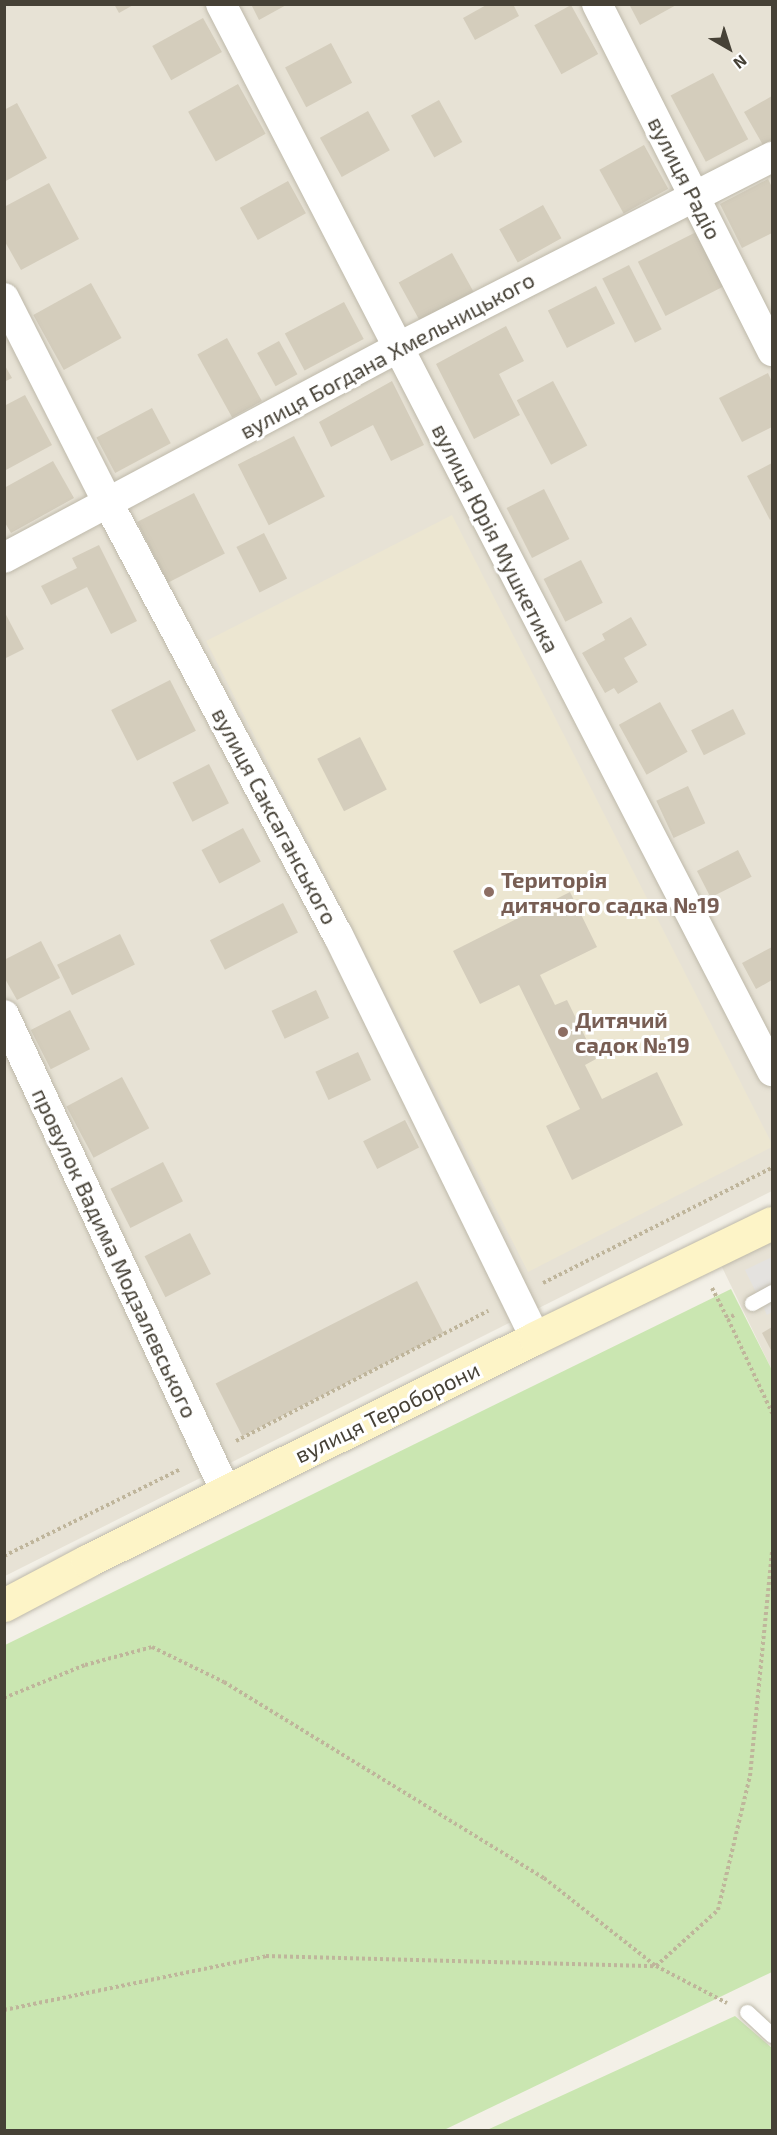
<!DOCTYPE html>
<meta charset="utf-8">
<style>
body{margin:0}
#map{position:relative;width:777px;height:2135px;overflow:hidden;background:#f3f0e7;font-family:"Exo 2",sans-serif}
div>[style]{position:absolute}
.residential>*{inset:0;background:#e7e2d5}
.education>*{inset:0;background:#ece6d1}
.green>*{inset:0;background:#cae6b1}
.parking>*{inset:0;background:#e4e2df}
.building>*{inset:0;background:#d4cdbc;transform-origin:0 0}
.path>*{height:4px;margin-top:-2px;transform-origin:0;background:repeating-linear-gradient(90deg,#bfb59b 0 3px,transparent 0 6px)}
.roads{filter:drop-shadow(0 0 2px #beb9aa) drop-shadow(0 0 2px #beb9aa)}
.lane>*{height:15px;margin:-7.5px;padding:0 7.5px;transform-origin:7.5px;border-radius:7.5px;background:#fff}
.street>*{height:30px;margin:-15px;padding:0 15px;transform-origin:15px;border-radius:15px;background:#fff}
.secondary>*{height:33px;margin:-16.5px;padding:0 16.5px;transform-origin:16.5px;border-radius:16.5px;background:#fdf4c7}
.dots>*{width:16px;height:16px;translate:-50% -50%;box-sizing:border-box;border:3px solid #fff;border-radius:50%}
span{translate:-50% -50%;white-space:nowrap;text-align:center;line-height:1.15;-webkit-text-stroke:6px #fff;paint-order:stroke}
.street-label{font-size:22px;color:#464136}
.education-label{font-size:22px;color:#785e54;font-weight:700}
.left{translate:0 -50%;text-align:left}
.frame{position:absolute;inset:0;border:6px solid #464136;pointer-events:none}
.north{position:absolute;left:699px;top:18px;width:60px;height:60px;-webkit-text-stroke:4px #fff;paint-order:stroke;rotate:141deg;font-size:16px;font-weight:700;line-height:24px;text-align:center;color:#464136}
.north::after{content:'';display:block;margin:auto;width:21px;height:27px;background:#464136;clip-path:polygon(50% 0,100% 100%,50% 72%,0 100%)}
</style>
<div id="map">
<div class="residential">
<i style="clip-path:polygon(5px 5px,772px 5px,772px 1191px,5px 1576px)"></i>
<i style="clip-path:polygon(772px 1237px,772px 1370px,720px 1263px)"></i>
</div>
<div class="education">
<i style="clip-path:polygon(452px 515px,772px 1144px,772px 1147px,528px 1272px,206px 641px)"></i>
</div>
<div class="green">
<i style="clip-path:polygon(731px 1289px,772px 1370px,772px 1972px,444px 2130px,5px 2130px,5px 1645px)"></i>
<i style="clip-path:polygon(735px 2016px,772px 2048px,772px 2130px,487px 2130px)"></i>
</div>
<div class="parking">
<i style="clip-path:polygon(772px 1257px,772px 1312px,767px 1315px,745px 1270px)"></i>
</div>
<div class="building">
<i style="clip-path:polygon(114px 4px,135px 4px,119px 13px)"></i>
<i style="clip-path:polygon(251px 4px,288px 4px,259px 20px)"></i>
<i style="clip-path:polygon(488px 4px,513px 4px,519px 16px,475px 40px,463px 18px)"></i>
<i style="clip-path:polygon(629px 4px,678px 4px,640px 25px)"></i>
<i style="left:571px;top:5px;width:56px;height:42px;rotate:61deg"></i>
<i style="left:203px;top:18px;width:39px;height:58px;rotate:61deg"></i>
<i style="left:331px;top:43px;width:45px;height:52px;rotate:62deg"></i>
<i style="left:713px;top:73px;width:75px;height:48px;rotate:62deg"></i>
<i style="left:238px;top:84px;width:57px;height:57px;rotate:61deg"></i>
<i style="clip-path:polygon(772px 96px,772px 140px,763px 145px,744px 112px)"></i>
<i style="left:439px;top:100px;width:48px;height:32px;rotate:61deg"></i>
<i style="clip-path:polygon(17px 103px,47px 158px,4px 182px,4px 110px)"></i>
<i style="left:368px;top:111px;width:45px;height:55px;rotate:61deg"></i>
<i style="left:644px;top:145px;width:50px;height:51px;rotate:61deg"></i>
<i style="clip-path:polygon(768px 179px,772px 187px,772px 233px,742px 248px,720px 204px)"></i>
<i style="left:288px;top:181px;width:37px;height:55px;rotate:61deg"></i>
<i style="clip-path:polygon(49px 183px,79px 239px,21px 270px,4px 240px,4px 207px)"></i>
<i style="left:543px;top:205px;width:38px;height:50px;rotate:61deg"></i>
<i style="left:702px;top:229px;width:61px;height:72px;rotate:63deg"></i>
<i style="left:452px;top:253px;width:45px;height:61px;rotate:61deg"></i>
<i style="left:629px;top:265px;width:72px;height:30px;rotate:63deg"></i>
<i style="left:91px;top:283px;width:63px;height:66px;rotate:61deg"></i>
<i style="left:596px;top:286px;width:42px;height:54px;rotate:63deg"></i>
<i style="left:344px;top:302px;width:42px;height:67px;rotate:62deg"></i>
<i style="clip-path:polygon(506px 326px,524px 361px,499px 374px,520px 415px,474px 439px,436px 364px)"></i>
<i style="left:227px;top:338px;width:72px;height:34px;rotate:61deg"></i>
<i style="left:279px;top:341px;width:38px;height:25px;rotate:61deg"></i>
<i style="clip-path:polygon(4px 364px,12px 378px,4px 382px)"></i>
<i style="clip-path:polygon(768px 373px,772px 382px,772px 427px,742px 442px,719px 398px)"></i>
<i style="clip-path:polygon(392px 381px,424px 445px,391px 461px,373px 425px,331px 447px,319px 422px)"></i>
<i style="left:553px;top:381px;width:73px;height:41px;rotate:62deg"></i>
<i style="clip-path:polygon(25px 395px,52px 445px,6px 470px,4px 406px)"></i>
<i style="left:152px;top:408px;width:40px;height:63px;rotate:62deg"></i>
<i style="left:294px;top:436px;width:68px;height:63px;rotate:63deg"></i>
<i style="clip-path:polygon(53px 461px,74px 498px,11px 533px,4px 521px,4px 488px)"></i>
<i style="clip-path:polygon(772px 463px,772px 519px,770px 520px,747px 476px)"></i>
<i style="left:544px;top:489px;width:56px;height:42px;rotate:63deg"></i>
<i style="left:194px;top:493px;width:68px;height:64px;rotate:63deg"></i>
<i style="left:264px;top:533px;width:51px;height:31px;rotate:63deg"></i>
<i style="clip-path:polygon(99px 545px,137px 621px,111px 634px,87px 587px,51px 605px,41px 586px,77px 568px,72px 558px)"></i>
<i style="left:581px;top:560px;width:48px;height:42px;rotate:63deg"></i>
<i style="clip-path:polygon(4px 611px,24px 649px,4px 659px)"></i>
<i style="clip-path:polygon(631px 617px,647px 645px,624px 658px,638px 682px,618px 694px,614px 688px,605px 693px,582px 653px,605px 640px,602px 634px)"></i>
<i style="left:170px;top:680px;width:57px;height:66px;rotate:63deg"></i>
<i style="left:660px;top:702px;width:57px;height:47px;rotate:61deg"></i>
<i style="left:733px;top:709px;width:28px;height:47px;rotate:63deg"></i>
<i style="left:360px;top:737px;width:59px;height:48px;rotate:63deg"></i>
<i style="left:209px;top:764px;width:44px;height:41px;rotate:63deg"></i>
<i style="left:688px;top:786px;width:41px;height:35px;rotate:65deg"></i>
<i style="left:243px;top:828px;width:38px;height:47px;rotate:62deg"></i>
<i style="left:738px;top:850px;width:30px;height:46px;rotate:63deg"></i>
<i style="clip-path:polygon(570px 892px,597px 947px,540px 975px,555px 1005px,567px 1000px,596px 1059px,585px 1065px,602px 1099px,657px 1072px,683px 1125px,572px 1180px,546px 1126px,580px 1109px,519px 985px,480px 1004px,453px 951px)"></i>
<i style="left:283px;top:903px;width:33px;height:82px;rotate:63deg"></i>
<i style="left:120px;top:934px;width:34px;height:70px;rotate:64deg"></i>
<i style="clip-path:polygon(41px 941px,60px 978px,17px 1000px,4px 977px,4px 960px)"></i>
<i style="clip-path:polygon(772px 947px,772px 980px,756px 989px,742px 963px)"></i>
<i style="left:316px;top:990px;width:31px;height:49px;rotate:65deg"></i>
<i style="left:70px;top:1010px;width:44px;height:44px;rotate:63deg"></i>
<i style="left:358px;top:1052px;width:31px;height:47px;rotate:65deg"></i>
<i style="left:122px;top:1077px;width:58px;height:63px;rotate:62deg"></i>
<i style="left:405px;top:1120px;width:31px;height:47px;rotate:63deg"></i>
<i style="left:163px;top:1162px;width:44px;height:59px;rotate:63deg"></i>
<i style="left:190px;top:1233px;width:46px;height:51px;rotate:63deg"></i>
<i style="left:417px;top:1281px;width:59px;height:226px;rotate:63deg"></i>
<i style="clip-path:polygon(772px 1327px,772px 1352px,762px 1333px)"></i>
</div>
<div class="path">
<i style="left:543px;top:1283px;width:256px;rotate:-26.7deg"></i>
<i style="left:712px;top:1288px;width:35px;rotate:63deg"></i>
<i style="left:734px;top:1315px;width:7px;rotate:146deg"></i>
<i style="left:728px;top:1319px;width:104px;rotate:64.9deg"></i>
<i style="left:236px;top:1441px;width:284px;rotate:-27.3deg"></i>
<i style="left:4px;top:1556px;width:197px;rotate:-26.2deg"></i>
<i style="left:4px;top:1698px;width:87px;rotate:-22.2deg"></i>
<i style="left:85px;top:1665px;width:69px;rotate:-15deg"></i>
<i style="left:152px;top:1647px;width:80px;rotate:25.9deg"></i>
<i style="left:224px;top:1682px;width:375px;rotate:31.5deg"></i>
<i style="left:544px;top:1878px;width:142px;rotate:38.2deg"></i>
<i style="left:656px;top:1966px;width:84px;rotate:-42.1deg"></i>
<i style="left:718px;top:1910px;width:138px;rotate:-76.6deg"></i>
<i style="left:750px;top:1776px;width:225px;rotate:-84.4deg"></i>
<i style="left:4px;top:2010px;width:268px;rotate:-11.6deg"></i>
<i style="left:266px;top:1956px;width:390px;rotate:1.5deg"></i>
<i style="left:656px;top:1966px;width:80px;rotate:27.5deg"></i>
</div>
<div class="roads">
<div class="lane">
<i style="left:752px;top:1303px;width:23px;rotate:-29deg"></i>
<i style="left:747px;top:2012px;width:34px;rotate:43deg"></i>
</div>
<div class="street">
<i style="left:221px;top:4px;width:1201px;rotate:62.69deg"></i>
<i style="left:597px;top:4px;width:389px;rotate:63.2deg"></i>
<i style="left:4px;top:298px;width:230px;rotate:63.1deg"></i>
<i style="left:108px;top:503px;width:489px;rotate:62deg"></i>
<i style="left:338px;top:935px;width:449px;rotate:63.9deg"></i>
<i style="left:4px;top:558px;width:446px;rotate:-28.1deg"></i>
<i style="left:397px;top:348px;width:421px;rotate:-27deg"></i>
<i style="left:4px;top:1015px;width:526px;rotate:65.04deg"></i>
</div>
<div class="secondary">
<i style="left:4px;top:1605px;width:94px;rotate:-27.9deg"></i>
<i style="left:87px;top:1561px;width:500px;rotate:-26.46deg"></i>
<i style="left:535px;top:1338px;width:263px;rotate:-25.9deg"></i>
</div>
</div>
<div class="dots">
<i style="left:489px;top:892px;background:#8d6e63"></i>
<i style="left:563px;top:1032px;background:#8d6e63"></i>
</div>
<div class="street-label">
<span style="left:685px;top:178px;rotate:63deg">вулиця Радіо</span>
<span style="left:387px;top:355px;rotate:-28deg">вулиця Богдана Хмельницького</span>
<span style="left:496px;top:538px;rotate:63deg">вулиця Юрія Мушкетика</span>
<span style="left:275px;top:816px;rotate:62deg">вулиця Саксаганського</span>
<span style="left:115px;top:1253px;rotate:65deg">провулок Вадима Модзалевського</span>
<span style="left:387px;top:1412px;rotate:-26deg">вулиця Тероборони</span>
</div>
<div class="education-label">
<span class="left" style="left:501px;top:892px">Територія<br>дитячого садка №19</span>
<span class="left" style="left:575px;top:1032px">Дитячий<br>садок №19</span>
</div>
<div class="frame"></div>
<div class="north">N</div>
</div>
